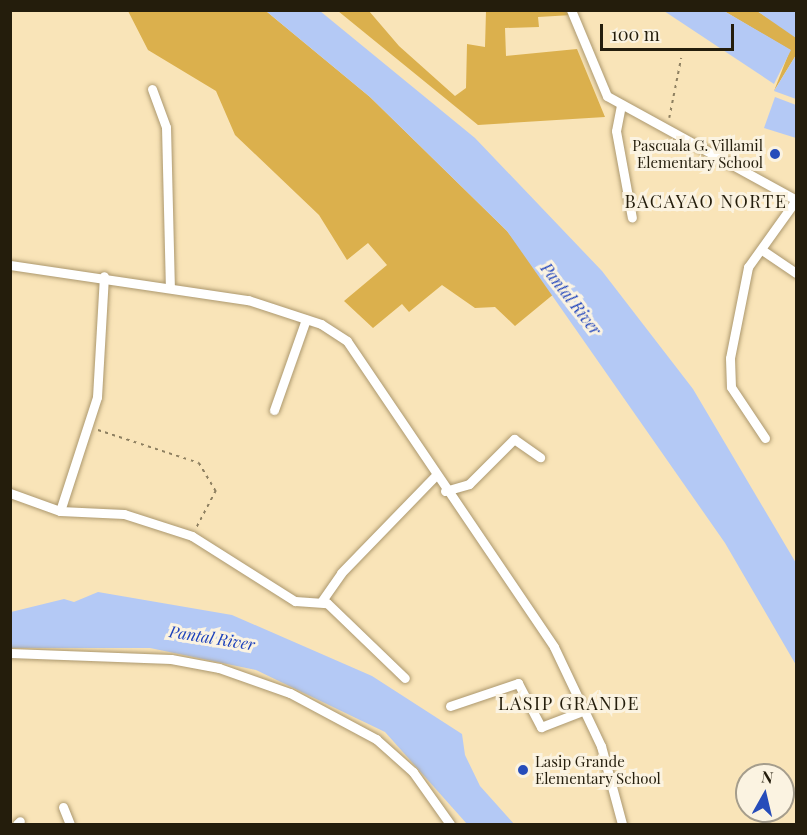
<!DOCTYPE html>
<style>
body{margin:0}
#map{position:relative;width:807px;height:835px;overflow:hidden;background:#f9e4b8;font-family:"Playfair Display",serif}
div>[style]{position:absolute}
.green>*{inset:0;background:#dbb04d}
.water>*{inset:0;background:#b4c9f5}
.path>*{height:1.5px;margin-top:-0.75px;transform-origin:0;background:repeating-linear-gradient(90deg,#8e8061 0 3px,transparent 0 7.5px)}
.roads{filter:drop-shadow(0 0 2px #ac986e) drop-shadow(0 0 2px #ac986e)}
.street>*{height:9px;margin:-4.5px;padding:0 4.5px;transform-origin:4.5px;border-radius:4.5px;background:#fff}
.dots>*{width:16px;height:16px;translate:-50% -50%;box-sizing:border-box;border:3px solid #fbf3e1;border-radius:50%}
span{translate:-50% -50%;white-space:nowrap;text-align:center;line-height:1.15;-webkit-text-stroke:6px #fbf3e1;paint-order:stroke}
.poi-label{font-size:15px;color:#241d0c}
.right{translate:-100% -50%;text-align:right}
.left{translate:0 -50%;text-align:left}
.water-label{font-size:16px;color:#1c41bb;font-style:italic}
.quarter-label{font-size:18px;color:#241d0c;letter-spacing:1.5px}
.frame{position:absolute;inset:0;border:12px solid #241d0c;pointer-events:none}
.north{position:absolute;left:735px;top:763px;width:60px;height:60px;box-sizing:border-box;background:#fbf3e1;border:2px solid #a59d8c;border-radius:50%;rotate:8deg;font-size:16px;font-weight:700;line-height:24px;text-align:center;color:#241d0c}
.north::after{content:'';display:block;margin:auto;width:21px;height:27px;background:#264cba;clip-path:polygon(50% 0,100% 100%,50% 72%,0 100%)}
.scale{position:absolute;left:600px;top:24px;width:134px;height:27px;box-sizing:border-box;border:3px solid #241d0c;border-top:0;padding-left:8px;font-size:18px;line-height:21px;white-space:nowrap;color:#241d0c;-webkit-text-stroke:4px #fbf3e1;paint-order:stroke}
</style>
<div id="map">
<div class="green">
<i style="clip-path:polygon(128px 11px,266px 11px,370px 97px,507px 231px,555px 293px,515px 326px,495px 307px,475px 308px,442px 285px,409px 312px,402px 304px,373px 328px,344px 301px,387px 265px,368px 243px,347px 260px,319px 215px,235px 135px,216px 91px,148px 50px)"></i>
<i style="clip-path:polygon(338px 11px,369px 11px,399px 46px,455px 96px,466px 88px,467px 44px,485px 47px,486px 11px,568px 11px,572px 15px,538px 17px,539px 27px,505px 28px,506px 56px,577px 49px,605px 117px,478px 125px)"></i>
<i style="clip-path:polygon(724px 11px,757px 11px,796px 36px,796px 55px,774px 91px,790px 50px)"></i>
</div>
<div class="water">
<i style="clip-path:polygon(266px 11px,320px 11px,475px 138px,602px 271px,693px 389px,796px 563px,796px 665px,725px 543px,507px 231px,370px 97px)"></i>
<i style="clip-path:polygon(664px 11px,724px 11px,791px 50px,774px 84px)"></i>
<i style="clip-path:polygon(757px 11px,796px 11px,796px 38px)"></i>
<i style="clip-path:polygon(796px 55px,796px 99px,774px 91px)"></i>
<i style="clip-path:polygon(775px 97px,796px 105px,796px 138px,764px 128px)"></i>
<i style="clip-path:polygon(98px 592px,232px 615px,372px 676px,462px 734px,465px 755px,480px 786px,514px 824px,467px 824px,385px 732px,256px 670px,150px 648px,11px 648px,11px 612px,64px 599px,74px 602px)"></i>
</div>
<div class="path">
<i style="left:669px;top:118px;width:61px;rotate:-78.7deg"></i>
<i style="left:98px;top:430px;width:106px;rotate:18.1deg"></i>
<i style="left:199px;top:463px;width:33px;rotate:59deg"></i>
<i style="left:216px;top:491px;width:41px;rotate:117.8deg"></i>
</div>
<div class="roads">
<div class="street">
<i style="left:571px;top:10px;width:93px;rotate:67.3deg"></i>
<i style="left:607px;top:96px;width:216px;rotate:28.8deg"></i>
<i style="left:152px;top:89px;width:40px;rotate:69.8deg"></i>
<i style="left:166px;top:127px;width:159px;rotate:88.6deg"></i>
<i style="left:621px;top:105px;width:26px;rotate:101deg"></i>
<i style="left:616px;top:131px;width:88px;rotate:79.6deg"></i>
<i style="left:762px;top:250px;width:41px;rotate:34.1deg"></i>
<i style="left:10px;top:265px;width:241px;rotate:8.4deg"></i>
<i style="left:248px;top:300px;width:77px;rotate:18.2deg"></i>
<i style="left:321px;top:324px;width:31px;rotate:33deg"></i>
<i style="left:347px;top:341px;width:369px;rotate:55.9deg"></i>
<i style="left:554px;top:647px;width:110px;rotate:64.6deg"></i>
<i style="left:601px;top:746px;width:81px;rotate:74.9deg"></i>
<i style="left:274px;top:410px;width:96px;rotate:-70.6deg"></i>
<i style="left:765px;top:438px;width:61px;rotate:-123.7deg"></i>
<i style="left:731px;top:387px;width:29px;rotate:-92deg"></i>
<i style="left:730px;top:358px;width:93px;rotate:-78.8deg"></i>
<i style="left:748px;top:267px;width:82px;rotate:-54.4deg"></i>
<i style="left:445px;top:491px;width:25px;rotate:-16deg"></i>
<i style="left:469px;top:484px;width:64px;rotate:-45deg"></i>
<i style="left:514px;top:439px;width:32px;rotate:35deg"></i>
<i style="left:10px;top:493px;width:53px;rotate:19.8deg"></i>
<i style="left:60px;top:511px;width:64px;rotate:2.7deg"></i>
<i style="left:124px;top:514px;width:71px;rotate:17.9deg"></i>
<i style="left:192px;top:536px;width:122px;rotate:32.3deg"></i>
<i style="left:295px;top:601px;width:32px;rotate:4deg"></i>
<i style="left:327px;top:603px;width:108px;rotate:43.9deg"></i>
<i style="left:60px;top:511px;width:120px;rotate:-72deg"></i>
<i style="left:97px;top:397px;width:121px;rotate:-86.7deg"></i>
<i style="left:321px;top:602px;width:35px;rotate:-55deg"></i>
<i style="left:341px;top:573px;width:135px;rotate:-45.9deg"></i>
<i style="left:10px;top:653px;width:161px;rotate:2.1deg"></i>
<i style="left:171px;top:659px;width:49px;rotate:10.6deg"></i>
<i style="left:219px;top:668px;width:75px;rotate:19.4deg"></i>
<i style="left:290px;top:693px;width:98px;rotate:28.1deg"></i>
<i style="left:376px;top:739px;width:50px;rotate:41.7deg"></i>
<i style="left:413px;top:772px;width:64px;rotate:54.6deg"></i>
<i style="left:450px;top:706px;width:72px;rotate:-18.7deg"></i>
<i style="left:518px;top:683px;width:50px;rotate:62.4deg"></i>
<i style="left:541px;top:727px;width:47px;rotate:-21.1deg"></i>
<i style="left:63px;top:807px;width:18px;rotate:68deg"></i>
<i style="left:17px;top:824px;width:4px;rotate:-45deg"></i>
</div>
</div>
<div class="dots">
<i style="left:775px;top:154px;background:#264cba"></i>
<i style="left:523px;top:770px;background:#264cba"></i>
</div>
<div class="poi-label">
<span class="right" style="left:763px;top:154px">Pascuala G. Villamil<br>Elementary School</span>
<span class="left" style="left:535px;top:770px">Lasip Grande<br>Elementary School</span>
</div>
<div class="water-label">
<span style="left:571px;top:299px;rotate:52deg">Pantal River</span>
<span style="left:212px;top:638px;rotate:9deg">Pantal River</span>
</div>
<div class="quarter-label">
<span style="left:706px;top:201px">BACAYAO NORTE</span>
<span style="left:569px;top:703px">LASIP GRANDE</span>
</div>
<div class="frame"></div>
<div class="north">N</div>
<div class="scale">100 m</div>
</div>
